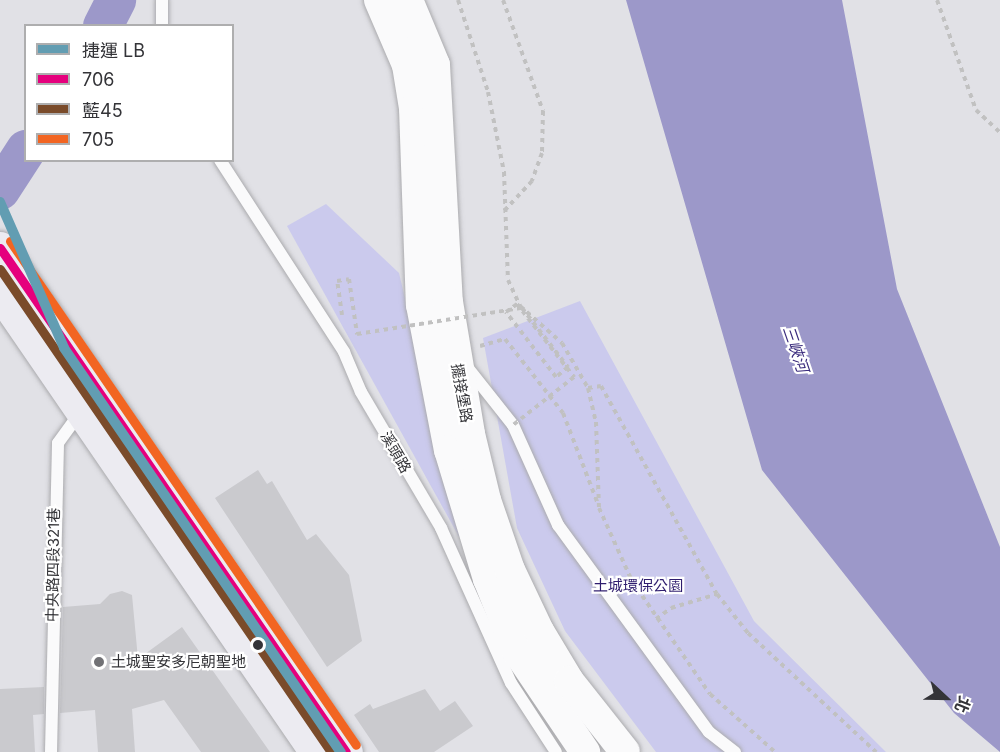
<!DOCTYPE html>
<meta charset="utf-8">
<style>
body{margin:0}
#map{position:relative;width:1000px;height:752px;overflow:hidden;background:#e1e1e6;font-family:Inter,"Noto Sans TC",sans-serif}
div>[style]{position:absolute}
.green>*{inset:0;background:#cbcaed}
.water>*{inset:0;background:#9c98c9}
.river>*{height:40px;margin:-20px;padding:0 20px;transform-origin:20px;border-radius:20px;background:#9c98c9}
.building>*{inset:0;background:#cacace}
.path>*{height:4px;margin-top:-2px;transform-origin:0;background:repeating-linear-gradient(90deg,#c1c1c1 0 4.5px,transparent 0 9px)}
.roads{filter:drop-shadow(0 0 2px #ababae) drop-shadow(0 0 2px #ababae)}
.service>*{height:12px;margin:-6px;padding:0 6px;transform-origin:6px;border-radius:6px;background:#fafafb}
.tertiary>*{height:30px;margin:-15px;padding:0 15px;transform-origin:15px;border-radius:15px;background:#fafafb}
.primary>*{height:33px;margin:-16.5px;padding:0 16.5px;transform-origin:16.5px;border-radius:16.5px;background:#ecebf1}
.path-bridge>*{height:4px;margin-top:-2px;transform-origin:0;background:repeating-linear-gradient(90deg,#c1c1c1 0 4.5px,transparent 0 9px)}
.bus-1>*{height:9px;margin:-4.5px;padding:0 4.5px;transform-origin:4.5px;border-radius:4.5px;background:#e5007d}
.bus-2>*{height:9px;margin:-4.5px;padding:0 4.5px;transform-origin:4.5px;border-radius:4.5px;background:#7a4b2a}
.bus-3>*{height:9px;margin:-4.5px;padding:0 4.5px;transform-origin:4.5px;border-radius:4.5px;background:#f26522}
.metro-1>*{height:10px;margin:-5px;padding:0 5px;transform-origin:5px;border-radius:5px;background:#629db2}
.dots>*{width:16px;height:16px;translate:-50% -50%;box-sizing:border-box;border:3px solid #fff;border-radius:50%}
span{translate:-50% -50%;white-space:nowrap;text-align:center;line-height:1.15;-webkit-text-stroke:4.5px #fff;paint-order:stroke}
.street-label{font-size:15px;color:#343438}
.park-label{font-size:15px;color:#2f1d6e}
.poi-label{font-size:15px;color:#343438}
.left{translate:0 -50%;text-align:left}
.water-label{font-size:16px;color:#3b2c7d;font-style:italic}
.legend{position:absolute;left:24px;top:24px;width:210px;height:138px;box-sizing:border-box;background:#fff;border:2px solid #aeaeaf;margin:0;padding:8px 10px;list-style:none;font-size:18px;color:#343438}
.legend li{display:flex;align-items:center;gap:12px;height:30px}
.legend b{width:30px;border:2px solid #aeaeaf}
.north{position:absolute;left:916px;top:668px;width:60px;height:60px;-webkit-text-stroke:4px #fff;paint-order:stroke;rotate:112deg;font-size:16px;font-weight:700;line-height:24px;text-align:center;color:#343438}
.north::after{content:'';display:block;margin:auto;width:21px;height:27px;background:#343438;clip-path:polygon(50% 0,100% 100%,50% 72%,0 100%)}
</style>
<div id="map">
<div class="green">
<i style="clip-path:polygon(326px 204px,399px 273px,463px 544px,287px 226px)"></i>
<i style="clip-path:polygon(580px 301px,754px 621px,886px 752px,656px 752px,565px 631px,517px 528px,483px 338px)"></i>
</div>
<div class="water">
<i style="clip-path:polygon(626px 0,842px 0,897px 289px,1000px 547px,1000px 752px,954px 713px,762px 470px)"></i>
</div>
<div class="river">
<i style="left:103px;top:26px;width:29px;rotate:-63deg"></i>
<i style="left:0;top:190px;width:48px;rotate:-57deg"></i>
</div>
<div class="building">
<i style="clip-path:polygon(258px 470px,267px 484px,272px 481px,307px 540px,316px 534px,349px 575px,362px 641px,327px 667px,215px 498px)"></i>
<i style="clip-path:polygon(122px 591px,132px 595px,138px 659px,182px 627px,270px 752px,201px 752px,164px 700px,132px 709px,135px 752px,98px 752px,95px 710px,60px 713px,63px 607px,100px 604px,110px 594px)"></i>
<i style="clip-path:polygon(44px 687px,44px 714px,33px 715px,35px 752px,0 752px,0 689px)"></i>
<i style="clip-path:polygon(425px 689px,440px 711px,455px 701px,473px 726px,434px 752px,379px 752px,354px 715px,370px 704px,373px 709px)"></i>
</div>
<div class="path">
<i style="left:458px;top:0;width:97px;rotate:71.9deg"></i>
<i style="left:488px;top:92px;width:82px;rotate:78.7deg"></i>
<i style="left:504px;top:172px;width:108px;rotate:87.9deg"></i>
<i style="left:508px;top:280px;width:29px;rotate:65deg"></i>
<i style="left:520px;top:306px;width:56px;rotate:41.4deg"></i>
<i style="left:562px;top:343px;width:52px;rotate:60deg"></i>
<i style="left:588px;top:388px;width:35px;rotate:77deg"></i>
<i style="left:596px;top:422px;width:86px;rotate:88deg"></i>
<i style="left:599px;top:508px;width:80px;rotate:65.7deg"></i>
<i style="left:632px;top:581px;width:137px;rotate:55.4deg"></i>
<i style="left:710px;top:694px;width:87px;rotate:41.7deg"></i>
<i style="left:503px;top:0;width:118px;rotate:70.2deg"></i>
<i style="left:543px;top:111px;width:42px;rotate:91.4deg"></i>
<i style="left:542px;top:153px;width:30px;rotate:110deg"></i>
<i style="left:532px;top:181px;width:41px;rotate:133deg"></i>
<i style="left:937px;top:0;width:117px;rotate:70.5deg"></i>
<i style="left:976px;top:110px;width:33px;rotate:43deg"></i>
<i style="left:342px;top:315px;width:34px;rotate:-98deg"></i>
<i style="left:337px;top:281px;width:12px;rotate:-9deg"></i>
<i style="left:349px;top:279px;width:56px;rotate:81.7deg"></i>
<i style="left:480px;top:346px;width:26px;rotate:-16deg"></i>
<i style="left:505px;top:339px;width:94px;rotate:51.9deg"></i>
<i style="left:563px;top:413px;width:97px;rotate:69deg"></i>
<i style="left:588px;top:388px;width:13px;rotate:-9deg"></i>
<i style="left:601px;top:386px;width:238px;rotate:60.9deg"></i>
<i style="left:656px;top:619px;width:19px;rotate:-36deg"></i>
<i style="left:671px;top:608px;width:48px;rotate:-16.9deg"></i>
<i style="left:717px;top:594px;width:50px;rotate:51.5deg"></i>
<i style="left:748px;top:633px;width:175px;rotate:42.9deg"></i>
</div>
<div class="roads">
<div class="service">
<i style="left:162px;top:26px;width:26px;rotate:-90deg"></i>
<i style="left:220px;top:160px;width:229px;rotate:57.1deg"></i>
<i style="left:344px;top:352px;width:43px;rotate:67deg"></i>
<i style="left:361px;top:392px;width:158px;rotate:59.5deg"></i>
<i style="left:441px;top:528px;width:170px;rotate:65.7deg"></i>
<i style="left:511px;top:683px;width:82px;rotate:56.9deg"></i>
<i style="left:467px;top:367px;width:74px;rotate:51.6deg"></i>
<i style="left:513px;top:425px;width:110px;rotate:65.8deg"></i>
<i style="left:558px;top:525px;width:256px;rotate:53.9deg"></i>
<i style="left:709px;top:732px;width:33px;rotate:38deg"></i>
<i style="left:51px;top:752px;width:309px;rotate:-88.7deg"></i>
<i style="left:58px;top:443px;width:37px;rotate:-54deg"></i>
</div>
<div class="tertiary">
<i style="left:379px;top:0;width:71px;rotate:66.7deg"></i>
<i style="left:407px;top:65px;width:44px;rotate:80.8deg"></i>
<i style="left:414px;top:108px;width:197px;rotate:88deg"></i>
<i style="left:421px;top:305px;width:148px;rotate:79.1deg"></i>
<i style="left:449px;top:450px;width:135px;rotate:73.2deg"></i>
<i style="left:488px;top:579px;width:78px;rotate:68.1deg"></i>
<i style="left:517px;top:651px;width:122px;rotate:56deg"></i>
<i style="left:408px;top:0;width:70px;rotate:67.4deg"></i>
<i style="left:435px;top:65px;width:237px;rotate:86.9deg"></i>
<i style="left:448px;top:302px;width:134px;rotate:80.5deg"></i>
<i style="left:470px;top:434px;width:68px;rotate:76.4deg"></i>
<i style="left:486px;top:500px;width:74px;rotate:71.1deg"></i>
<i style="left:510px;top:570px;width:68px;rotate:64.6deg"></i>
<i style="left:539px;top:631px;width:58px;rotate:59deg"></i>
<i style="left:569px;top:681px;width:90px;rotate:51.7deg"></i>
</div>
<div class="primary">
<i style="left:0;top:248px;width:611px;rotate:55.53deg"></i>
<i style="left:0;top:292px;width:558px;rotate:55.51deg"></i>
</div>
</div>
<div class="path-bridge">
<i style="left:357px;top:334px;width:167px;rotate:-9deg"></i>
<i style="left:522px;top:308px;width:75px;rotate:52.1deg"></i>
<i style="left:568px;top:367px;width:16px;rotate:140deg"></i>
<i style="left:556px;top:377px;width:82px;rotate:-127.6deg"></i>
<i style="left:506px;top:312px;width:14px;rotate:-36deg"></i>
<i style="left:517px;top:304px;width:93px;rotate:52deg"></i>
<i style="left:574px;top:377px;width:78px;rotate:141.8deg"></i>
</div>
<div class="bus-1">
<i style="left:0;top:248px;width:611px;rotate:55.53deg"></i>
</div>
<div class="bus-2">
<i style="left:0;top:269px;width:586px;rotate:55.58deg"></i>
</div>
<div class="bus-3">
<i style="left:10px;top:241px;width:611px;rotate:55.53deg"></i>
</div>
<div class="metro-1">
<i style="left:0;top:202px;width:159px;rotate:66.3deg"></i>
<i style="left:64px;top:348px;width:490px;rotate:55.6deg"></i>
</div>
<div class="dots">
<i style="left:258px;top:645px;background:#343438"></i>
<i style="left:99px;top:662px;background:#717175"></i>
</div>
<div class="street-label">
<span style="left:462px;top:393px;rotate:80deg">擺接堡路</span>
<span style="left:396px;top:452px;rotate:60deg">溪頭路</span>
<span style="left:53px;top:565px;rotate:-89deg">中央路四段321巷</span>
</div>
<div class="park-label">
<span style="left:638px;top:586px">土城環保公園</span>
</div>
<div class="poi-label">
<span class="left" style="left:111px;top:662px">土城聖安多尼朝聖地</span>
</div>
<div class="water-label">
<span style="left:796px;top:349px;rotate:71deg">三峽河</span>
</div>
<ul class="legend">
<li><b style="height:8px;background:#629db2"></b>捷運 LB</li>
<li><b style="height:8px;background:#e5007d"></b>706</li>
<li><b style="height:8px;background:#7a4b2a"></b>藍45</li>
<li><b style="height:8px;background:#f26522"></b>705</li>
</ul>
<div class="north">北</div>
</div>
